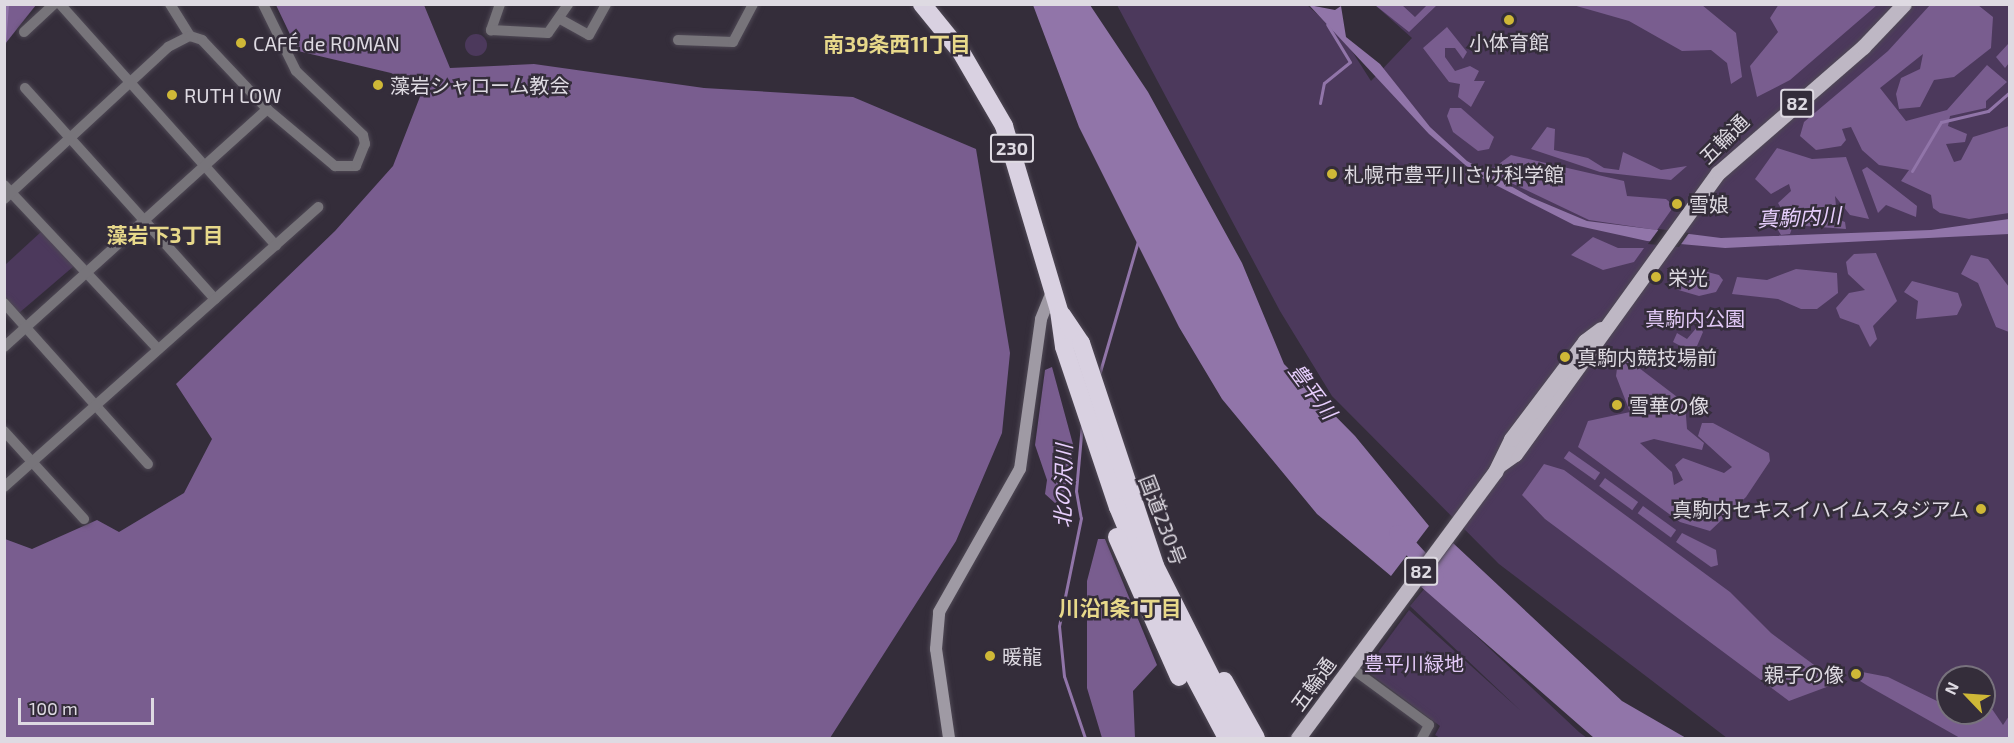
<!DOCTYPE html>
<meta charset="utf-8">
<style>
body{margin:0}
#map{position:relative;width:2014px;height:743px;overflow:hidden;background:#342d3a;font-family:"Exo 2","Noto Sans JP",sans-serif}
div>[style]{position:absolute}
.green>*{inset:0;background:#4c395c}
.round{border-radius:50%}
.forest>*{inset:0;background:#795d8f;transform-origin:0 0}
.water>*{inset:0;background:#9175a9}
.pier>*{inset:0;background:#342d3a}
.stream>*{height:3px;margin:-1.5px;padding:0 1.5px;transform-origin:1.5px;border-radius:1.5px;background:#9175a9}
.river>*{height:16px;margin:-8px;padding:0 8px;transform-origin:8px;border-radius:8px;background:#9175a9}
.roads{filter:drop-shadow(0 0 2px #4f4955) drop-shadow(0 0 2px #4f4955)}
.street>*{height:10px;margin:-5px;padding:0 5px;transform-origin:5px;border-radius:5px;background:#77747a}
.secondary>*{height:12px;margin:-6px;padding:0 6px;transform-origin:6px;border-radius:6px;background:#9f9aa4}
.primary>*{height:15px;margin:-7.5px;padding:0 7.5px;transform-origin:7.5px;border-radius:7.5px;background:#beb7c4}
.highway>*{height:18px;margin:-9px;padding:0 9px;transform-origin:9px;border-radius:9px;background:#d9d1e1}
.dots>*{width:16px;height:16px;translate:-50% -50%;box-sizing:border-box;border:3px solid #342d3a;border-radius:50%}
span{translate:-50% -50%;white-space:nowrap;text-align:center;line-height:1.15;-webkit-text-stroke:5px #342d3a;paint-order:stroke}
.shield-label span{padding:2px 4px;background:#342d3a;border:2px solid;border-radius:4px;-webkit-text-stroke-width:0}
.shield-label{font-size:18px;color:#dedae2;font-weight:700}
.poi-label{font-size:20px;color:#dedae2}
.left{translate:0 -50%;text-align:left}
.right{translate:-100% -50%;text-align:right}
.street-label{font-size:20px;color:#dedae2}
.park-label{font-size:20px;color:#e2c9f7}
.neighbourhood-label{font-size:21px;color:#e7d88a;font-weight:700}
.water-label{font-size:21px;color:#e8cffe;font-style:italic}
.frame{position:absolute;inset:0;border:6px solid #dedae2;pointer-events:none}
.north{position:absolute;left:1936px;top:665px;width:60px;height:60px;box-sizing:border-box;background:#342d3a;border:2px solid #78727d;border-radius:50%;rotate:295deg;font-size:16px;font-weight:700;line-height:24px;text-align:center;color:#dedae2}
.north::after{content:'';display:block;margin:auto;width:21px;height:27px;background:#cfb837;clip-path:polygon(50% 0,100% 100%,50% 72%,0 100%)}
.scale{position:absolute;left:18px;top:698px;width:136px;height:27px;box-sizing:border-box;border:3px solid #dedae2;border-top:0;padding-left:8px;font-size:18px;line-height:21px;white-space:nowrap;color:#dedae2;-webkit-text-stroke:4px #342d3a;paint-order:stroke}
</style>
<div id="map">
<div class="green">
<i style="clip-path:polygon(evenodd,1117px 5px,1307px 5px,1343px 37px,1371px 81px,1412px 38px,1375px 5px,2009px 5px,2009px 738px,1727px 738px,1499px 564px,1332px 396px,1280px 311px,1117px 5px,1948px 677px,1984px 677px,1984px 713px,1948px 713px,1948px 677px)"></i>
<i class="round" style="left:465px;top:34px;width:22px;height:22px"></i>
<i style="clip-path:polygon(42px 231px,74px 266px,19px 313px,5px 296px,5px 265px)"></i>
<i style="clip-path:polygon(1425px 588px,1579px 732px,1587px 738px,1440px 738px,1435px 735px,1440px 726px,1365px 670px,1409px 610px,1521px 711px,1410px 606px)"></i>
</div>
<div class="forest">
<i style="clip-path:polygon(5px 4px,36px 5px,5px 44px,4px 5px)"></i>
<i style="clip-path:polygon(1779px 4px,1877px 4px,1877px 5px,1790px 80px,1757px 97px,1750px 66px,1778px 32px,1770px 18px)"></i>
<i style="clip-path:polygon(276px 5px,424px 5px,450px 68px,534px 64px,704px 88px,853px 97px,976px 149px,1010px 353px,1002px 433px,956px 541px,830px 738px,5px 738px,5px 539px,32px 549px,97px 520px,119px 532px,184px 493px,212px 439px,176px 384px,335px 231px,393px 166px,423px 89px,391px 73px,298px 51px)"></i>
<i style="clip-path:polygon(1375px 5px,1402px 5px,1415px 17px,1427px 5px,1437px 5px,1409px 32px)"></i>
<i style="clip-path:polygon(1573px 5px,1702px 5px,1736px 33px,1742px 77px,1731px 84px,1727px 63px,1711px 50px,1682px 51px,1629px 21px)"></i>
<i style="clip-path:polygon(1930px 5px,1978px 5px,1993px 17px,1991px 48px,1954px 77px,1934px 80px,1920px 107px,1899px 109px,1896px 94px,1901px 78px,1920px 69px,1923px 54px,1880px 88px,1906px 121px,1947px 110px,1987px 65px,2007px 82px,1986px 101px,1986px 108px,1950px 116px,1948px 126px,1967px 134px,1965px 142px,1946px 144px,1954px 162px,1961px 160px,1973px 137px,2009px 126px,2009px 213px,1969px 219px,1940px 213px,1933px 208px,1931px 195px,1901px 181px,1909px 170px,1879px 165px,1862px 150px,1851px 127px,1842px 129px,1846px 140px,1841px 146px,1816px 150px,1800px 136px,1804px 122px,1888px 51px)"></i>
<i style="clip-path:polygon(1447px 27px,1467px 52px,1463px 59px,1455px 48px,1445px 48px,1445px 57px,1455px 71px,1470px 66px,1479px 71px,1474px 81px,1485px 81px,1471px 107px,1458px 97px,1460px 84px,1449px 82px,1423px 48px)"></i>
<i style="clip-path:polygon(2009px 43px,2009px 63px,2005px 68px,1996px 57px)"></i>
<i style="clip-path:polygon(1450px 108px,1461px 108px,1494px 137px,1489px 149px,1478px 151px,1453px 132px,1447px 116px)"></i>
<i style="clip-path:polygon(1547px 127px,1555px 129px,1554px 150px,1588px 158px,1604px 168px,1619px 170px,1623px 152px,1661px 170px,1687px 166px,1671px 180px,1600px 172px,1531px 149px)"></i>
<i style="clip-path:polygon(1777px 148px,1812px 159px,1846px 157px,1869px 219px,1850px 215px,1835px 196px,1836px 206px,1829px 216px,1845px 222px,1846px 229px,1793px 225px,1790px 234px,1781px 235px,1771px 218px,1782px 210px,1778px 203px,1791px 191px,1789px 184px,1771px 194px,1755px 179px)"></i>
<i style="clip-path:polygon(1511px 155px,1624px 181px,1627px 196px,1666px 199px,1674px 206px,1657px 230px,1589px 220px,1488px 172px)"></i>
<i style="clip-path:polygon(1867px 167px,1917px 206px,1916px 217px,1886px 205px,1878px 213px,1862px 170px)"></i>
<i style="clip-path:polygon(1593px 237px,1618px 248px,1644px 248px,1634px 262px,1603px 270px,1571px 255px)"></i>
<i style="clip-path:polygon(1876px 253px,1897px 301px,1873px 326px,1877px 339px,1870px 347px,1859px 325px,1840px 318px,1836px 308px,1849px 293px,1865px 290px,1848px 274px,1846px 262px,1854px 254px)"></i>
<i style="clip-path:polygon(1971px 255px,1988px 259px,2009px 287px,2009px 332px,1996px 327px,1978px 283px,1961px 274px)"></i>
<i style="clip-path:polygon(1696px 269px,1719px 275px,1723px 280px,1716px 292px,1699px 296px,1675px 289px,1675px 278px)"></i>
<i style="clip-path:polygon(1796px 269px,1837px 273px,1838px 293px,1817px 309px,1801px 309px,1778px 299px,1732px 294px,1737px 277px,1767px 280px)"></i>
<i style="clip-path:polygon(1912px 281px,1958px 293px,1962px 305px,1957px 315px,1916px 319px,1918px 301px,1904px 292px)"></i>
<i style="clip-path:polygon(1698px 326px,1703px 332px,1694px 353px,1673px 342px,1677px 333px,1687px 339px)"></i>
<i style="clip-path:polygon(1626px 358px,1685px 403px,1687px 429px,1704px 443px,1702px 450px,1654px 439px,1640px 443px,1672px 472px,1674px 485px,1683px 480px,1675px 465px,1683px 458px,1724px 473px,1732px 467px,1698px 436px,1702px 423px,1713px 423px,1769px 453px,1770px 461px,1746px 497px,1710px 531px,1680px 522px,1578px 447px,1588px 421px,1630px 412px,1616px 376px,1618px 361px)"></i>
<i style="clip-path:polygon(1052px 367px,1074px 448px,1063px 498px,1055px 503px,1045px 494px,1047px 480px,1035px 445px,1045px 370px)"></i>
<i style="left:1569px;top:451px;width:38px;height:9px;rotate:35deg"></i>
<i style="clip-path:polygon(1544px 464px,1564px 470px,1730px 592px,1771px 633px,1829px 676px,1832px 685px,1789px 701px,1545px 519px,1522px 495px)"></i>
<i style="left:1605px;top:478px;width:41px;height:10px;rotate:36deg"></i>
<i style="left:1643px;top:506px;width:41px;height:9px;rotate:36deg"></i>
<i style="clip-path:polygon(1682px 533px,1716px 550px,1718px 565px,1711px 567px,1676px 542px)"></i>
<i style="clip-path:polygon(1098px 539px,1105px 539px,1157px 665px,1133px 691px,1135px 738px,1102px 738px,1087px 688px,1087px 581px)"></i>
<i style="clip-path:polygon(1857px 671px,1888px 677px,1939px 702px,1948px 713px,1977px 719px,1992px 709px,2003px 725px,2009px 716px,2009px 738px,1960px 738px,1868px 686px,1857px 679px)"></i>
</div>
<div class="water">
<i style="clip-path:polygon(1033px 5px,1090px 5px,1148px 92px,1242px 263px,1284px 364px,1355px 436px,1429px 526px,1391px 576px,1317px 514px,1222px 399px,1179px 327px,1079px 127px)"></i>
<i style="clip-path:polygon(1309px 5px,1335px 10px,1341px 6px,1346px 37px,1380px 64px,1430px 127px,1467px 161px,1530px 197px,1587px 221px,1721px 238px,1931px 230px,2009px 219px,2009px 234px,1725px 248px,1647px 241px,1574px 225px,1478px 176px,1429px 134px)"></i>
<i style="clip-path:polygon(1453px 543px,1622px 701px,1686px 738px,1594px 738px,1420px 586px)"></i>
</div>
<div class="pier">
<i style="clip-path:polygon(1659px 229px,1689px 233px,1679px 247px,1648px 244px)"></i>
</div>
<div class="stream">
<i style="left:4px;top:44px;width:40px;rotate:-85.7deg"></i>
<i style="left:1320px;top:103px;width:20px;rotate:-79deg"></i>
<i style="left:1324px;top:83px;width:33px;rotate:-39deg"></i>
<i style="left:1350px;top:62px;width:44px;rotate:-121.2deg"></i>
<i style="left:1912px;top:171px;width:57px;rotate:-59.4deg"></i>
<i style="left:1941px;top:122px;width:48px;rotate:-13.2deg"></i>
<i style="left:1988px;top:111px;width:29px;rotate:-41deg"></i>
<i style="left:1099px;top:375px;width:140px;rotate:-73.8deg"></i>
<i style="left:1082px;top:424px;width:67px;rotate:95.1deg"></i>
<i style="left:1076px;top:491px;width:27px;rotate:80deg"></i>
<i style="left:1081px;top:518px;width:110px;rotate:101.5deg"></i>
<i style="left:1059px;top:626px;width:50px;rotate:84.3deg"></i>
<i style="left:1064px;top:676px;width:65px;rotate:71.3deg"></i>
</div>
<div class="river">
<i style="left:1397px;top:533px;width:58px;rotate:47.8deg"></i>
</div>
<div class="roads">
<div class="street">
<i style="left:60px;top:4px;width:324px;rotate:48.2deg"></i>
<i style="left:170px;top:4px;width:38px;rotate:58deg"></i>
<i style="left:500px;top:4px;width:28px;rotate:109deg"></i>
<i style="left:491px;top:30px;width:57px;rotate:3deg"></i>
<i style="left:548px;top:33px;width:35px;rotate:-55deg"></i>
<i style="left:560px;top:19px;width:33px;rotate:29deg"></i>
<i style="left:589px;top:35px;width:35px;rotate:-61deg"></i>
<i style="left:24px;top:32px;width:41px;rotate:-43deg"></i>
<i style="left:678px;top:40px;width:55px;rotate:2.1deg"></i>
<i style="left:733px;top:42px;width:43px;rotate:-62.2deg"></i>
<i style="left:25px;top:88px;width:284px;rotate:48deg"></i>
<i style="left:4px;top:185px;width:225px;rotate:46.8deg"></i>
<i style="left:4px;top:199px;width:224px;rotate:-42.8deg"></i>
<i style="left:168px;top:47px;width:25px;rotate:-27deg"></i>
<i style="left:190px;top:36px;width:13px;rotate:18deg"></i>
<i style="left:202px;top:40px;width:95px;rotate:46.7deg"></i>
<i style="left:267px;top:109px;width:89px;rotate:40deg"></i>
<i style="left:335px;top:166px;width:21px"></i>
<i style="left:356px;top:166px;width:24px;rotate:-68deg"></i>
<i style="left:365px;top:144px;width:9px;rotate:-103deg"></i>
<i style="left:363px;top:135px;width:93px;rotate:-136.3deg"></i>
<i style="left:296px;top:71px;width:75px;rotate:-116.2deg"></i>
<i style="left:4px;top:303px;width:216px;rotate:48.2deg"></i>
<i style="left:4px;top:347px;width:355px;rotate:-42.1deg"></i>
<i style="left:4px;top:431px;width:119px;rotate:47.7deg"></i>
<i style="left:4px;top:487px;width:421px;rotate:-41.7deg"></i>
<i style="left:1350px;top:667px;width:98px;rotate:36.3deg"></i>
<i style="left:1429px;top:725px;width:15px;rotate:118deg"></i>
</div>
<div class="secondary">
<i style="left:949px;top:738px;width:90px;rotate:-98.3deg"></i>
<i style="left:936px;top:649px;width:37px;rotate:-85deg"></i>
<i style="left:939px;top:612px;width:164px;rotate:-60.5deg"></i>
<i style="left:1020px;top:469px;width:151px;rotate:-82deg"></i>
<i style="left:1041px;top:319px;width:32px;rotate:-68deg"></i>
</div>
<div class="primary">
<i style="left:1499px;top:465px;width:19px;rotate:-35deg"></i>
<i style="left:1515px;top:454px;width:347px;rotate:-54.2deg"></i>
<i style="left:1718px;top:173px;width:192px;rotate:-41deg"></i>
<i style="left:1863px;top:47px;width:59px;rotate:-46.4deg"></i>
<i style="left:1298px;top:738px;width:331px;rotate:-53.5deg"></i>
<i style="left:1495px;top:472px;width:37px;rotate:-64deg"></i>
<i style="left:1511px;top:439px;width:123px;rotate:-52.9deg"></i>
<i style="left:1585px;top:341px;width:20px;rotate:-37deg"></i>
</div>
<div class="highway">
<i style="left:922px;top:4px;width:62px;rotate:50.9deg"></i>
<i style="left:961px;top:52px;width:86px;rotate:59.8deg"></i>
<i style="left:1004px;top:126px;width:193px;rotate:73.4deg"></i>
<i style="left:1059px;top:311px;width:36px;rotate:82deg"></i>
<i style="left:1064px;top:347px;width:169px;rotate:71.4deg"></i>
<i style="left:1118px;top:507px;width:126px;rotate:67.5deg"></i>
<i style="left:1166px;top:623px;width:130px;rotate:62.1deg"></i>
<i style="left:1062px;top:315px;width:34px;rotate:56deg"></i>
<i style="left:1081px;top:343px;width:235px;rotate:71.6deg"></i>
<i style="left:1155px;top:566px;width:193px;rotate:63.2deg"></i>
<i style="left:1117px;top:537px;width:153px;rotate:66.1deg"></i>
<i style="left:1224px;top:681px;width:65px;rotate:60.7deg"></i>
</div>
</div>
<div class="dots">
<i style="left:1509px;top:20px;background:#cfb837"></i>
<i style="left:241px;top:43px;background:#cfb837"></i>
<i style="left:378px;top:85px;background:#cfb837"></i>
<i style="left:172px;top:95px;background:#cfb837"></i>
<i style="left:1332px;top:174px;background:#cfb837"></i>
<i style="left:1677px;top:204px;background:#cfb837"></i>
<i style="left:1656px;top:277px;background:#cfb837"></i>
<i style="left:1565px;top:357px;background:#cfb837"></i>
<i style="left:1617px;top:405px;background:#cfb837"></i>
<i style="left:1981px;top:509px;background:#cfb837"></i>
<i style="left:990px;top:656px;background:#cfb837"></i>
<i style="left:1856px;top:674px;background:#cfb837"></i>
</div>
<div class="shield-label">
<span style="left:1797px;top:103px">82</span>
<span style="left:1012px;top:148px">230</span>
<span style="left:1421px;top:571px">82</span>
</div>
<div class="poi-label">
<span style="left:1509px;top:42px">小体育館</span>
<span class="left" style="left:253px;top:43px">CAFÉ de ROMAN</span>
<span class="left" style="left:390px;top:85px">藻岩シャローム教会</span>
<span class="left" style="left:184px;top:95px">RUTH LOW</span>
<span class="left" style="left:1344px;top:174px">札幌市豊平川さけ科学館</span>
<span class="left" style="left:1689px;top:204px">雪娘</span>
<span class="left" style="left:1668px;top:277px">栄光</span>
<span class="left" style="left:1577px;top:357px">真駒内競技場前</span>
<span class="left" style="left:1629px;top:405px">雪華の像</span>
<span class="right" style="left:1969px;top:509px">真駒内セキスイハイムスタジアム</span>
<span class="left" style="left:1002px;top:656px">暖龍</span>
<span class="right" style="left:1844px;top:674px">親子の像</span>
</div>
<div class="street-label">
<span style="left:1724px;top:139px;rotate:-45deg">五輪通</span>
<span style="left:1163px;top:520px;rotate:69deg">国道230号</span>
<span style="left:1313px;top:684px;rotate:-54deg">五輪通</span>
</div>
<div class="park-label">
<span style="left:1695px;top:318px">真駒内公園</span>
<span style="left:1414px;top:663px">豊平川緑地</span>
</div>
<div class="neighbourhood-label">
<span style="left:897px;top:44px">南39条西11丁目</span>
<span style="left:165px;top:235px">藻岩下3丁目</span>
<span style="left:1120px;top:608px">川沿1条1丁目</span>
</div>
<div class="water-label">
<span style="left:1799px;top:217px;rotate:-3deg">真駒内川</span>
<span style="left:1313px;top:391px;rotate:53deg">豊平川</span>
<span style="left:1063px;top:486px;rotate:-89deg">北の沢川</span>
</div>
<div class="frame"></div>
<div class="north">N</div>
<div class="scale">100 m</div>
</div>
